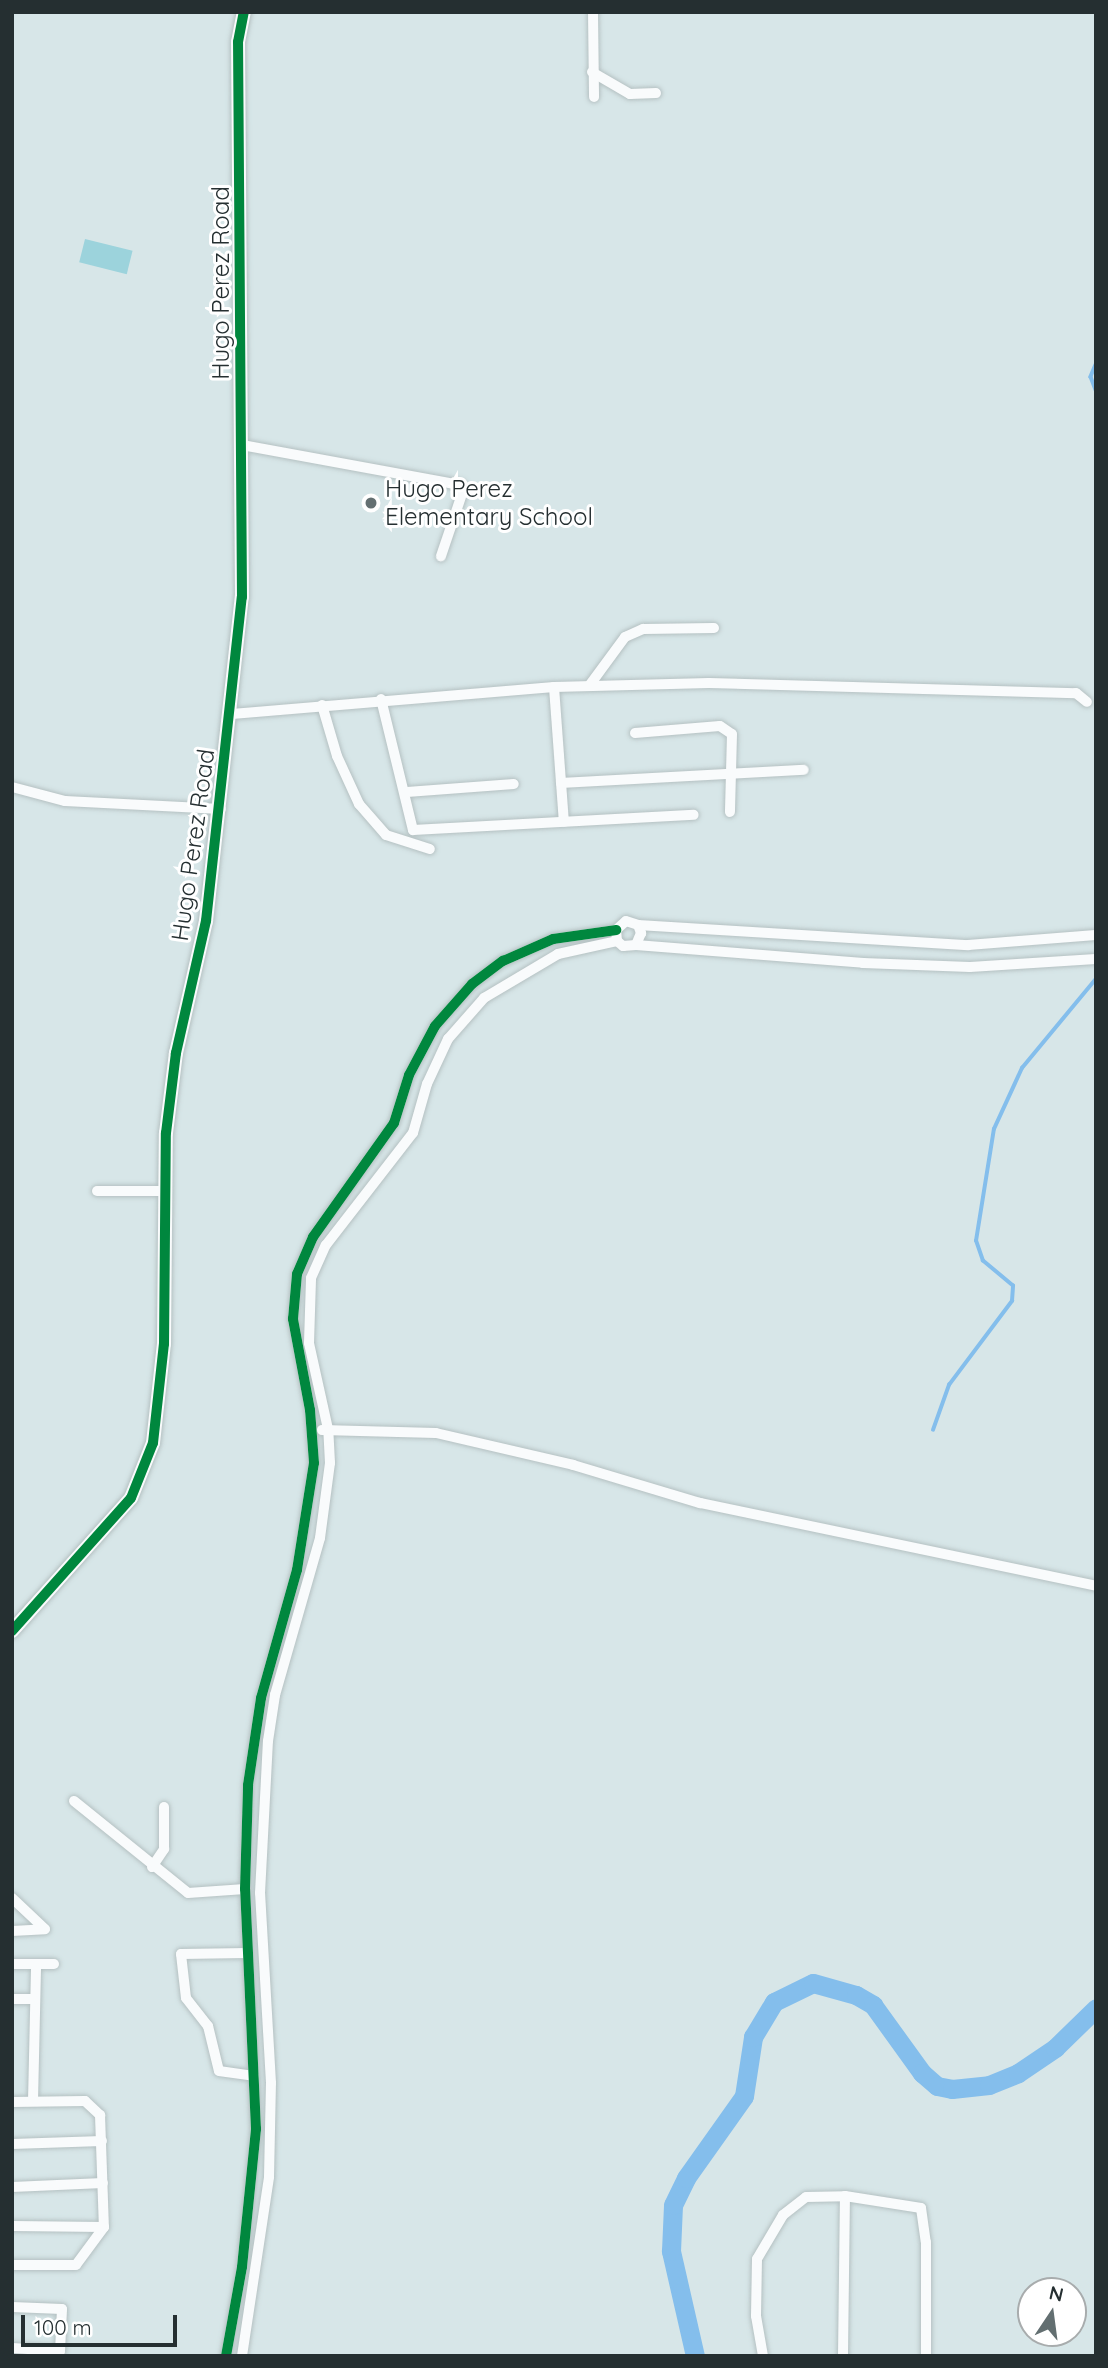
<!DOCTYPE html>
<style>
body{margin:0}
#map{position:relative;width:1108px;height:2368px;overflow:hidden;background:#d7e6e8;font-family:Quicksand,sans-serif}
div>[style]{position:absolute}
.green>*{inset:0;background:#9cd3dc;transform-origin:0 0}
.stream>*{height:3.5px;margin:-1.75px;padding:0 1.75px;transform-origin:1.75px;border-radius:1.75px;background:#84beec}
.river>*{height:19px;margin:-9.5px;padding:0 9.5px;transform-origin:9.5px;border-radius:9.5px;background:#84beec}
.roads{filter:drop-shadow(0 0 2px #b5c1c2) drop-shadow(0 0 2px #b5c1c2)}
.street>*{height:10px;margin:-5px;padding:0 5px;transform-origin:5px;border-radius:5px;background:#f9fbfc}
.secondary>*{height:14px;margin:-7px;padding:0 7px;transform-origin:7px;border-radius:7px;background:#f9fbfc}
.cycleway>*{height:10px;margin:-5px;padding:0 5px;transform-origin:5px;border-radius:5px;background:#00873e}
.dots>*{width:19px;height:19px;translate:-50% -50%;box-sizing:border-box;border:4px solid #fff;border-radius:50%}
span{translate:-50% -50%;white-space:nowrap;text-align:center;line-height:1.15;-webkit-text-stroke:6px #fff;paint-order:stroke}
.street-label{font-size:24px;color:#252f31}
.poi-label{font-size:24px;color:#252f31}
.left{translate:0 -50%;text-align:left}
.frame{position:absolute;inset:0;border:14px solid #252f31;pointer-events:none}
.north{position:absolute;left:1017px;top:2277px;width:70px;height:70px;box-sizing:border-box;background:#fff;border:2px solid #a8acad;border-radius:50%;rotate:13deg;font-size:19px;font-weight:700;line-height:28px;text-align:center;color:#252f31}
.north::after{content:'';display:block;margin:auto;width:24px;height:32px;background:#636f71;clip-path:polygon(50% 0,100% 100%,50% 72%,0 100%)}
.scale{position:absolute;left:21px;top:2315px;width:156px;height:32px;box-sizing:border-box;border:4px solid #252f31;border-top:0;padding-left:9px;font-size:21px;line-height:24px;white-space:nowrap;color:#252f31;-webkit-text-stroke:5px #fff;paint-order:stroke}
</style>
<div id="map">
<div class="green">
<i style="left:85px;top:239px;width:49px;height:24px;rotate:14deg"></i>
</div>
<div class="stream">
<i style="left:1096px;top:365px;width:13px;rotate:113deg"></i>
<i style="left:1091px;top:377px;width:14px;rotate:69deg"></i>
<i style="left:933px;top:1430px;width:48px;rotate:-70.4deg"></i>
<i style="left:949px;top:1385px;width:105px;rotate:-53.1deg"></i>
<i style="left:1012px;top:1301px;width:15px;rotate:-86deg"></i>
<i style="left:1013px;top:1286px;width:39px;rotate:-140deg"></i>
<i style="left:983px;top:1261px;width:21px;rotate:-109deg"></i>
<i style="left:976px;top:1241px;width:113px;rotate:-80.9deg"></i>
<i style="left:994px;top:1129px;width:67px;rotate:-65.3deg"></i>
<i style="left:1022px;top:1068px;width:116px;rotate:-50.3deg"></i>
</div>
<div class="river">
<i style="left:695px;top:2356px;width:108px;rotate:-102.9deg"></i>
<i style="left:671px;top:2251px;width:46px;rotate:-87.5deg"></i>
<i style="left:673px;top:2205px;width:30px;rotate:-64deg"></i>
<i style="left:686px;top:2178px;width:100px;rotate:-54.7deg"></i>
<i style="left:744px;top:2096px;width:60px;rotate:-81.3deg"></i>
<i style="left:753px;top:2037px;width:41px;rotate:-59deg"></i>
<i style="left:774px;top:2002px;width:43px;rotate:-26deg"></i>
<i style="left:813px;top:1983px;width:45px;rotate:15.6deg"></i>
<i style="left:856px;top:1995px;width:20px;rotate:30deg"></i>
<i style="left:873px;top:2005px;width:84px;rotate:54.2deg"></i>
<i style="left:922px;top:2073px;width:20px;rotate:41deg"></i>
<i style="left:937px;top:2086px;width:15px;rotate:11deg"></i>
<i style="left:952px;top:2089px;width:37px;rotate:-6deg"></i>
<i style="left:989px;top:2085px;width:31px;rotate:-22deg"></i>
<i style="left:1018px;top:2073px;width:45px;rotate:-34deg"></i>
<i style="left:1055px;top:2048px;width:57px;rotate:-44.3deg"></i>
</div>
<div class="roads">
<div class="street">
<i style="left:593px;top:12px;width:85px;rotate:89.3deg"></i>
<i style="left:592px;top:72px;width:44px;rotate:30.1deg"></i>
<i style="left:630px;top:94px;width:26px;rotate:-2deg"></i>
<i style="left:242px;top:445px;width:223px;rotate:10.4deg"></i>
<i style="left:461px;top:485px;width:6px;rotate:72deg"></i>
<i style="left:463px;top:491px;width:69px;rotate:108.7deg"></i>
<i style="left:589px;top:686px;width:61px;rotate:-53.7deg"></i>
<i style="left:625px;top:637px;width:20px;rotate:-24deg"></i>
<i style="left:643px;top:629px;width:71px;rotate:-0.8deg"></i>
<i style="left:554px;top:687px;width:135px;rotate:85.8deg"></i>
<i style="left:381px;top:699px;width:135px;rotate:76.3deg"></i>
<i style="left:413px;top:830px;width:281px;rotate:-3.1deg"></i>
<i style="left:322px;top:705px;width:53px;rotate:73.6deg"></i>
<i style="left:337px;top:756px;width:53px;rotate:65.4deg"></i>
<i style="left:359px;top:804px;width:41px;rotate:48.9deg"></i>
<i style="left:386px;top:835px;width:46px;rotate:17.7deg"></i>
<i style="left:232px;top:714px;width:323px;rotate:-4.8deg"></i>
<i style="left:554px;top:687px;width:155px;rotate:-1.5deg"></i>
<i style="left:709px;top:683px;width:367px;rotate:1.6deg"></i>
<i style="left:1076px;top:693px;width:14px;rotate:39deg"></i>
<i style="left:635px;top:733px;width:85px;rotate:-4.7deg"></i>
<i style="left:720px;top:726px;width:14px;rotate:34deg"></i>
<i style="left:732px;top:734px;width:78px;rotate:91.5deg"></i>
<i style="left:561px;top:783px;width:243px;rotate:-3.1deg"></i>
<i style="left:12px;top:787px;width:55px;rotate:14.8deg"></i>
<i style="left:65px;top:801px;width:156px;rotate:2.9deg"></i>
<i style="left:407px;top:792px;width:107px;rotate:-4.3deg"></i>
<i style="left:638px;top:925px;width:9px;rotate:69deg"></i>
<i style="left:641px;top:933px;width:13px;rotate:113deg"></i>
<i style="left:636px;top:945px;width:13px;rotate:176deg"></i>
<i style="left:623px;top:946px;width:8px;rotate:-140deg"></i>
<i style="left:617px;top:941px;width:11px;rotate:-95deg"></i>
<i style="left:616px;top:930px;width:13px;rotate:-42deg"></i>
<i style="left:626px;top:921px;width:13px;rotate:18deg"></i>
<i style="left:638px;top:925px;width:331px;rotate:3.5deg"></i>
<i style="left:968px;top:945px;width:128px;rotate:-4.5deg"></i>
<i style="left:636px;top:945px;width:228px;rotate:4.5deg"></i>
<i style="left:863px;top:963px;width:107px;rotate:2.1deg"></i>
<i style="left:970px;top:967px;width:126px;rotate:-3.6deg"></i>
<i style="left:97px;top:1191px;width:68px"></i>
<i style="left:322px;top:1430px;width:114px;rotate:1.5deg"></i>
<i style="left:436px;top:1433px;width:141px;rotate:13.1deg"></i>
<i style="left:573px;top:1465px;width:133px;rotate:16.7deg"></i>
<i style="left:700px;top:1503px;width:405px;rotate:11.8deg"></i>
<i style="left:74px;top:1801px;width:146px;rotate:38.9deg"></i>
<i style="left:188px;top:1893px;width:57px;rotate:-4deg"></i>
<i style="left:152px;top:1867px;width:22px;rotate:-56deg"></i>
<i style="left:164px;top:1849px;width:42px;rotate:-90deg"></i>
<i style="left:12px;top:1898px;width:45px;rotate:43.2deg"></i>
<i style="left:12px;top:1931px;width:33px;rotate:-3deg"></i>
<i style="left:247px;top:1953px;width:66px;rotate:179.1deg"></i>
<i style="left:181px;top:1954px;width:44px;rotate:83.5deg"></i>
<i style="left:186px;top:1998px;width:36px;rotate:52deg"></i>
<i style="left:208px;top:2026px;width:46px;rotate:76.3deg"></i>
<i style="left:219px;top:2071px;width:35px;rotate:8deg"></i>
<i style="left:12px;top:1964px;width:42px"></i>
<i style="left:12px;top:1999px;width:21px"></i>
<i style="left:33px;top:2101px;width:137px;rotate:-88.7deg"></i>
<i style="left:12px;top:2102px;width:73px;rotate:-0.8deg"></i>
<i style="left:85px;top:2101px;width:21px;rotate:43deg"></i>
<i style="left:100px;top:2115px;width:112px;rotate:88deg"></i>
<i style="left:104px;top:2227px;width:47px;rotate:126.4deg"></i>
<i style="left:76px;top:2265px;width:64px;rotate:180deg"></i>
<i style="left:12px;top:2144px;width:90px;rotate:-1.9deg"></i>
<i style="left:12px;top:2187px;width:91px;rotate:-2.5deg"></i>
<i style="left:12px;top:2226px;width:92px;rotate:0.6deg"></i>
<i style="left:12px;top:2307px;width:50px;rotate:2.3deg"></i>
<i style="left:62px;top:2309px;width:42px;rotate:92.7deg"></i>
<i style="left:60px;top:2351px;width:48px;rotate:-176.4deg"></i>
<i style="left:226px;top:2356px;width:90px;rotate:-79.8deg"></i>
<i style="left:242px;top:2267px;width:139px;rotate:-84.2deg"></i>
<i style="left:256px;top:2129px;width:240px;rotate:-92.6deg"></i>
<i style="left:245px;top:1889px;width:104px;rotate:-88.3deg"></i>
<i style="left:248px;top:1785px;width:88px;rotate:-81.5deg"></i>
<i style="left:261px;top:1698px;width:133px;rotate:-74.3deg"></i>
<i style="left:297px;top:1570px;width:108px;rotate:-81deg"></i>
<i style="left:314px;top:1463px;width:53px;rotate:-94.3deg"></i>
<i style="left:310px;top:1410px;width:93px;rotate:-100.6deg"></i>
<i style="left:293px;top:1319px;width:45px;rotate:-84.9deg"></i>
<i style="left:297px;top:1274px;width:40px;rotate:-66.6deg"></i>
<i style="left:313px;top:1237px;width:140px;rotate:-54.6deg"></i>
<i style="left:394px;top:1123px;width:50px;rotate:-72.6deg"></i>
<i style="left:409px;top:1075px;width:55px;rotate:-62deg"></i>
<i style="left:435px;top:1026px;width:56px;rotate:-48.6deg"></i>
<i style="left:472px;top:984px;width:39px;rotate:-37deg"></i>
<i style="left:503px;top:961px;width:55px;rotate:-23.7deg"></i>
<i style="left:553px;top:939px;width:64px;rotate:-8.1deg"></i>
<i style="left:242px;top:2356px;width:181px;rotate:-81.4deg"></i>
<i style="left:269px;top:2177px;width:94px;rotate:-88.8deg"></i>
<i style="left:271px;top:2083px;width:190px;rotate:-93.3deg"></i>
<i style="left:260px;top:1893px;width:152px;rotate:-87deg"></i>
<i style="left:268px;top:1741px;width:47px;rotate:-81.3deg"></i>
<i style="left:275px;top:1695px;width:163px;rotate:-74deg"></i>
<i style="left:320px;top:1538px;width:76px;rotate:-82.4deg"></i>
<i style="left:330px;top:1463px;width:34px;rotate:-93deg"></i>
<i style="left:328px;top:1429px;width:88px;rotate:-102.5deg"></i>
<i style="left:309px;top:1343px;width:65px;rotate:-88.2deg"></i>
<i style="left:311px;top:1278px;width:36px;rotate:-66deg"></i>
<i style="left:326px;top:1245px;width:142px;rotate:-52.2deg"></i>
<i style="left:413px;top:1133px;width:51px;rotate:-74.1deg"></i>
<i style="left:427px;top:1084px;width:50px;rotate:-65deg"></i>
<i style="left:448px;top:1039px;width:55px;rotate:-48.7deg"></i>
<i style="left:484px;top:998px;width:86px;rotate:-30.7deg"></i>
<i style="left:558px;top:954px;width:60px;rotate:-12.4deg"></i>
<i style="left:763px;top:2356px;width:41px;rotate:-99.9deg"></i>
<i style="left:756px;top:2316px;width:57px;rotate:-89deg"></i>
<i style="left:757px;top:2259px;width:51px;rotate:-59.4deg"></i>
<i style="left:783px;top:2215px;width:29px;rotate:-38deg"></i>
<i style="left:806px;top:2197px;width:39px;rotate:-1deg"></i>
<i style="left:845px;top:2196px;width:77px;rotate:9deg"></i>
<i style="left:921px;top:2208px;width:34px;rotate:82deg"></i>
<i style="left:926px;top:2242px;width:114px;rotate:90deg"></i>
<i style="left:843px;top:2356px;width:160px;rotate:-89.3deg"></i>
</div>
<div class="secondary">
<i style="left:12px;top:1631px;width:178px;rotate:-48.2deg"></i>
<i style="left:131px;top:1498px;width:59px;rotate:-68.2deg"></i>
<i style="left:153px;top:1443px;width:100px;rotate:-83.7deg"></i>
<i style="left:164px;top:1344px;width:211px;rotate:-89.5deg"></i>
<i style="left:166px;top:1133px;width:81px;rotate:-82.9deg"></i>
<i style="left:176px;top:1053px;width:135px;rotate:-77.2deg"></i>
<i style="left:206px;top:921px;width:326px;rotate:-83.7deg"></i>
<i style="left:242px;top:597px;width:555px;rotate:-90.41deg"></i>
<i style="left:238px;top:42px;width:31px;rotate:-79deg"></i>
</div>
</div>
<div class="cycleway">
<i style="left:12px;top:1631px;width:178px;rotate:-48.2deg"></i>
<i style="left:131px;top:1498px;width:59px;rotate:-68.2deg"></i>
<i style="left:153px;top:1443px;width:100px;rotate:-83.7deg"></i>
<i style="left:164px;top:1344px;width:211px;rotate:-89.5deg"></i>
<i style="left:166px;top:1133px;width:81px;rotate:-82.9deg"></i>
<i style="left:176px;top:1053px;width:135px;rotate:-77.2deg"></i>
<i style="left:206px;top:921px;width:326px;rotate:-83.7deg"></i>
<i style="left:242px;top:597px;width:555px;rotate:-90.41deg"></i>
<i style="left:238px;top:42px;width:31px;rotate:-79deg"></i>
<i style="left:226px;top:2356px;width:90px;rotate:-79.8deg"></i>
<i style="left:242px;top:2267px;width:139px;rotate:-84.2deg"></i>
<i style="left:256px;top:2129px;width:240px;rotate:-92.6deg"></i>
<i style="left:245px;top:1889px;width:104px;rotate:-88.3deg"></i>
<i style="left:248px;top:1785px;width:88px;rotate:-81.5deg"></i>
<i style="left:261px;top:1698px;width:133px;rotate:-74.3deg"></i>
<i style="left:297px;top:1570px;width:108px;rotate:-81deg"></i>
<i style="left:314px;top:1463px;width:53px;rotate:-94.3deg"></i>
<i style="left:310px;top:1410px;width:93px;rotate:-100.6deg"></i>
<i style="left:293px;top:1319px;width:45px;rotate:-84.9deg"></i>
<i style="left:297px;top:1274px;width:40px;rotate:-66.6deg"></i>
<i style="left:313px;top:1237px;width:140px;rotate:-54.6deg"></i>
<i style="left:394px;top:1123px;width:50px;rotate:-72.6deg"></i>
<i style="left:409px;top:1075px;width:55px;rotate:-62deg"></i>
<i style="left:435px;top:1026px;width:56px;rotate:-48.6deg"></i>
<i style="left:472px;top:984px;width:39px;rotate:-37deg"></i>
<i style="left:503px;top:961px;width:55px;rotate:-23.7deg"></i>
<i style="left:553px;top:939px;width:64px;rotate:-8.1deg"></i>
</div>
<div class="dots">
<i style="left:371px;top:503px;background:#636f71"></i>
</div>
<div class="street-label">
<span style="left:221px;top:283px;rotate:-90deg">Hugo Perez Road</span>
<span style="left:193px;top:845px;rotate:-82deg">Hugo Perez Road</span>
</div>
<div class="poi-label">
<span class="left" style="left:385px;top:503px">Hugo Perez<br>Elementary School</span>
</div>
<div class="frame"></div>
<div class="north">N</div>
<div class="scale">100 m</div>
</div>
